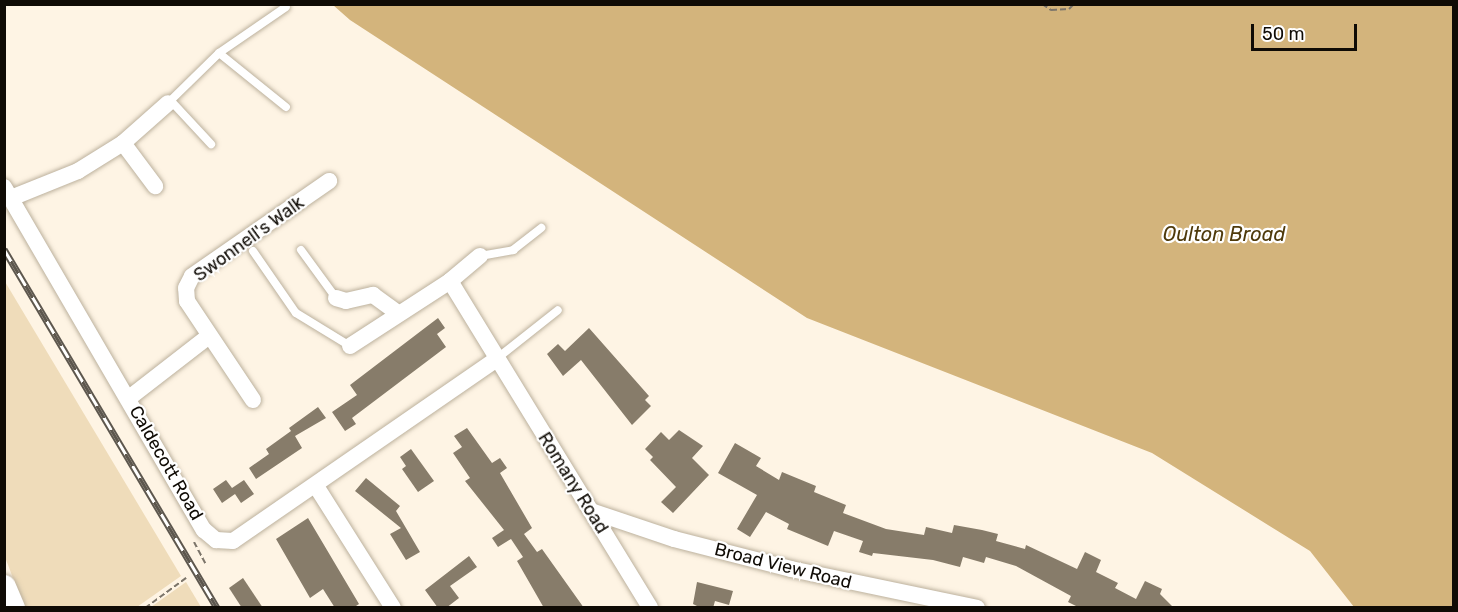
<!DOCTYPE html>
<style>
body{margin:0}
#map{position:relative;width:1458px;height:612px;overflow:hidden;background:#fef4e4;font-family:Rubik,sans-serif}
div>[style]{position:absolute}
.green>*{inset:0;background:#efdcba}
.water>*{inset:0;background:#d3b47c}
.building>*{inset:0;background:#877c6a}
.path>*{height:2px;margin-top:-1px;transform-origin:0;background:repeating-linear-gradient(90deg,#7c756a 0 6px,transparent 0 9px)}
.roads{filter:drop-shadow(0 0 2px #bcb19d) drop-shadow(0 0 2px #bcb19d)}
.lane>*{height:8px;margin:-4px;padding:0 4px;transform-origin:4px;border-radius:4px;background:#fff}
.street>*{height:16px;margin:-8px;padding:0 8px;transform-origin:8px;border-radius:8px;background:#fff}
.secondary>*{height:24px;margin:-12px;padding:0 12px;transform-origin:12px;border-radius:12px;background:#fff}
.rail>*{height:7px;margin-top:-3.5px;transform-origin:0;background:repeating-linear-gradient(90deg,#fff 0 14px,#5d574e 0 28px);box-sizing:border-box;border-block:2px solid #5d574e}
span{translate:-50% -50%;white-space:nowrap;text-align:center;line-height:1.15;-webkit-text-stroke:4.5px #fff;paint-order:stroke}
.street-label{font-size:18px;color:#0f0b05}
.water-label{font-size:20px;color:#4f3a0b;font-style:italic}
.frame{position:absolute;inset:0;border:6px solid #0f0b05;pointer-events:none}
.scale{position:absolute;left:1251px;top:24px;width:106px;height:27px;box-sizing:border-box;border:3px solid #0f0b05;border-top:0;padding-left:8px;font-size:18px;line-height:21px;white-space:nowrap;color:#0f0b05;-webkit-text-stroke:4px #fff;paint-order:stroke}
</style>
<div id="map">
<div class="green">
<i style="clip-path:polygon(4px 280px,181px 576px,137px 607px,24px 607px,5px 557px)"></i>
<i style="clip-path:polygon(186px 582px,201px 607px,151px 607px)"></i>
</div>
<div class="water">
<i style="clip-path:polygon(333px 5px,1453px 5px,1453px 607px,1354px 607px,1310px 551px,1152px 453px,807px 318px,350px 20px)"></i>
</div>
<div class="building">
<i style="clip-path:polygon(438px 318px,445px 328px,437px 334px,446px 347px,352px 418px,356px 424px,345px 431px,332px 412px,357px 395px,350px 385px)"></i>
<i style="clip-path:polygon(589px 328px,649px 396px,645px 400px,651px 406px,632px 425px,581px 360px,563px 376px,547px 354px,558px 344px,565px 351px)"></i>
<i style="clip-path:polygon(318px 407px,326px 418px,295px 436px,302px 448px,256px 479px,249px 468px,269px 454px,266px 449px,291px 431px,289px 428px)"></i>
<i style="clip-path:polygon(467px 428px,492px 463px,500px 458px,507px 468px,500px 473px,532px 528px,524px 534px,537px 552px,542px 549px,584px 608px,544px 608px,517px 561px,523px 557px,511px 539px,498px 547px,492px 538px,504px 530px,465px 481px,470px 478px,453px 453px,462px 447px,454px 436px)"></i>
<i style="clip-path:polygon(679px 430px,703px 446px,692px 458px,709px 475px,673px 513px,661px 502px,676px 487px,650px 460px,653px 457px,645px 449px,661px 432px,669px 440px)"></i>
<i style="clip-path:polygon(735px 443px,761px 458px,756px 466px,779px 480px,782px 472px,816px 486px,814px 492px,846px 505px,843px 513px,886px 529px,924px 535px,926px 527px,952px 533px,954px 525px,982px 530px,998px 534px,996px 541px,1025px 549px,1026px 545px,1077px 569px,1085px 552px,1101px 560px,1096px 572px,1118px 583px,1115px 588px,1136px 599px,1145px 581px,1162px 589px,1160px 594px,1174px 608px,1080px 608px,1068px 602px,1071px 596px,1016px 566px,986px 557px,984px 563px,963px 557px,960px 567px,933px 560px,873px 553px,872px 556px,859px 552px,863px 541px,834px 531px,828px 546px,787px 529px,789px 524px,766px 512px,750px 537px,737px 529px,757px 495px,718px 473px)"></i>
<i style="clip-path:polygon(411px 449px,434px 481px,418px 492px,402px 469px,406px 466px,400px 457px)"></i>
<i style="clip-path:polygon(366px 478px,400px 506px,396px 511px,420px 552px,406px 560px,390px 534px,401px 528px,355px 491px)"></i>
<i style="clip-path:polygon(226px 480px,232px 488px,244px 480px,254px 494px,241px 503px,235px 494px,222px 503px,213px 489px)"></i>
<i style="clip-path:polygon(308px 518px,359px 604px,353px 608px,335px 608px,323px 589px,310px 598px,276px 539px)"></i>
<i style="clip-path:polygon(469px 556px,477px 567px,450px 586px,459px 598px,446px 608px,438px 608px,425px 590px)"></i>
<i style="clip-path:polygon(243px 578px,263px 608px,242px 608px,229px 588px)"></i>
<i style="clip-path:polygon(697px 582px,733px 591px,729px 605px,715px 601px,713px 608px,701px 608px,693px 604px)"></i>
</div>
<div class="path">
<i style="left:1042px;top:4px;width:11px;rotate:34deg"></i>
<i style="left:1051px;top:10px;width:18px;rotate:-3deg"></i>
<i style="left:1069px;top:9px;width:7px;rotate:-45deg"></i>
<i style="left:194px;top:542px;width:24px;rotate:62deg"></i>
<i style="left:145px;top:608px;width:51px;rotate:-36.2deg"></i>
</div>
<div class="roads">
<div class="lane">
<i style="left:219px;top:53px;width:86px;rotate:38.9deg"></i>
<i style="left:171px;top:101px;width:59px;rotate:47.1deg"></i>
<i style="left:168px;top:103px;width:71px;rotate:-44.4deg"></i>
<i style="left:219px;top:53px;width:81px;rotate:-34.5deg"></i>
<i style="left:301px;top:250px;width:59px;rotate:53.9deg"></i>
<i style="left:253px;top:251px;width:75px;rotate:55.3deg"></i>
<i style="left:296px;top:313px;width:63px;rotate:31.4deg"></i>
<i style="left:480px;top:256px;width:34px;rotate:-10deg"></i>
<i style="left:513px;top:250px;width:36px;rotate:-38deg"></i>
<i style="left:495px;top:360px;width:80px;rotate:-38.4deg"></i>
</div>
<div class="street">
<i style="left:123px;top:143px;width:54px;rotate:53.3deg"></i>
<i style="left:4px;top:187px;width:397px;rotate:59.8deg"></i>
<i style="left:204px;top:530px;width:16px;rotate:40deg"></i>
<i style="left:216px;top:540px;width:17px;rotate:3deg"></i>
<i style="left:233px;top:541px;width:318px;rotate:-34.6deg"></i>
<i style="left:11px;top:198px;width:72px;rotate:-21.9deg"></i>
<i style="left:78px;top:171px;width:53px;rotate:-31.9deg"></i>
<i style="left:123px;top:143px;width:60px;rotate:-41.6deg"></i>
<i style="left:450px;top:281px;width:383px;rotate:58.5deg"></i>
<i style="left:336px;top:298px;width:10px;rotate:17deg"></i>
<i style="left:346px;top:301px;width:28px;rotate:-13deg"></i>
<i style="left:373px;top:295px;width:31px;rotate:36deg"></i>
<i style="left:350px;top:346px;width:119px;rotate:-33deg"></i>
<i style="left:450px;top:281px;width:39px;rotate:-40deg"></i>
<i style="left:129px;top:398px;width:101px;rotate:-37.8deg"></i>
<i style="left:253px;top:400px;width:119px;rotate:-123.7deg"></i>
<i style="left:187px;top:301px;width:13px;rotate:-94deg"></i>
<i style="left:186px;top:288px;width:13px;rotate:-63deg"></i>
<i style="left:192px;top:276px;width:167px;rotate:-34.7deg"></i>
<i style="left:316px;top:486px;width:144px;rotate:57.7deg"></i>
<i style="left:591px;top:511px;width:88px;rotate:18.6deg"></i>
<i style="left:674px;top:539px;width:121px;rotate:14.4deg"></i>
<i style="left:791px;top:569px;width:190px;rotate:11.8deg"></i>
</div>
<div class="secondary">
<i style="left:4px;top:587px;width:23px;rotate:67deg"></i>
</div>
</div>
<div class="rail">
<i style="left:4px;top:249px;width:417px;rotate:59.3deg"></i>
</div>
<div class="street-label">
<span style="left:249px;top:239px;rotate:-36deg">Swonnell's Walk</span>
<span style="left:166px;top:463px;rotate:60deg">Caldecott Road</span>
<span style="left:573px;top:483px;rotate:58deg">Romany Road</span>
<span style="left:783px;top:566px;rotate:14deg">Broad View Road</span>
</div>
<div class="water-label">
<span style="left:1224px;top:234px">Oulton Broad</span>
</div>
<div class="frame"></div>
<div class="scale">50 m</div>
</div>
